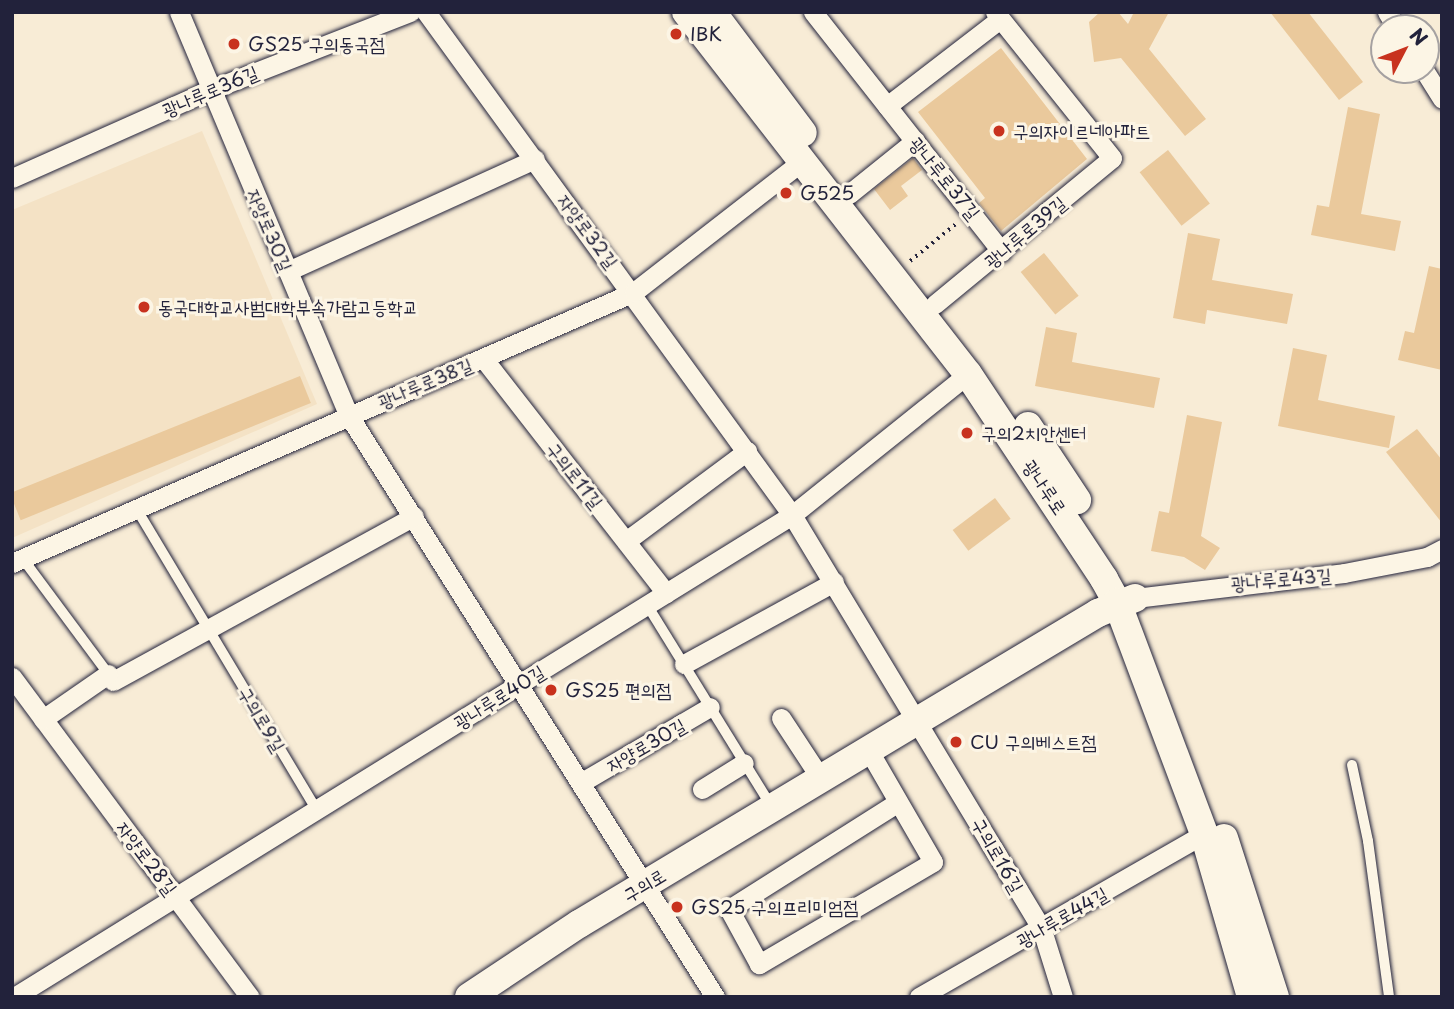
<!DOCTYPE html>
<meta charset="utf-8">
<style>
body{margin:0}
#map{position:relative;width:1454px;height:1009px;overflow:hidden;background:#f8ecd6;font-family:"Playpen Sans","Poor Story",sans-serif}
div>[style]{position:absolute}
.built>*{inset:0;background:#f4e2c5}
.building>*{inset:0;background:#eac99c;transform-origin:0 0}
.path>*{height:3.5px;margin-top:-1.75px;transform-origin:0;background:repeating-linear-gradient(90deg,#22223b 0 2px,transparent 0 7px)}
.roads{filter:drop-shadow(0 0 2px #22223b) drop-shadow(0 0 2px #22223b)}
.lane>*{height:10px;margin:-5px;padding:0 5px;transform-origin:5px;border-radius:5px;background:#fcf5e5}
.street>*{height:19px;margin:-9.5px;padding:0 9.5px;transform-origin:9.5px;border-radius:9.5px;background:#fcf5e5}
.secondary>*{height:28px;margin:-14px;padding:0 14px;transform-origin:14px;border-radius:14px;background:#fcf5e5}
.dots>*{width:19px;height:19px;translate:-50% -50%;box-sizing:border-box;border:4px solid #fcf5e5;border-radius:50%}
span{translate:-50% -50%;white-space:nowrap;text-align:center;line-height:1.15;-webkit-text-stroke:6px #fcf5e5;paint-order:stroke}
.poi-label{font-size:19px;color:#22223b}
.left{translate:0 -50%;text-align:left}
.street-label{font-size:19px;color:#22223b}
.frame{position:absolute;inset:0;border:14px solid #22223b;pointer-events:none}
.north{position:absolute;left:1370px;top:14px;width:70px;height:70px;box-sizing:border-box;background:#fcf5e5;border:2px solid #a5a1a1;border-radius:50%;rotate:48deg;font-size:19px;font-weight:700;line-height:28px;text-align:center;color:#22223b}
.north::after{content:'';display:block;margin:auto;width:24px;height:32px;background:#c8321e;clip-path:polygon(50% 0,100% 100%,50% 72%,0 100%)}
</style>
<div id="map">
<div class="built">
<i style="clip-path:polygon(202px 131px,317px 404px,12px 538px,12px 210px)"></i>
</div>
<div class="building">
<i style="clip-path:polygon(1100px 12px,1118px 12px,1128px 24px,1134px 12px,1169px 12px,1149px 49px,1206px 119px,1185px 136px,1121px 58px,1094px 62px,1089px 22px)"></i>
<i style="clip-path:polygon(1270px 12px,1308px 12px,1363px 82px,1339px 100px)"></i>
<i style="clip-path:polygon(1001px 48px,1087px 159px,1001px 231px,979px 203px,985px 198px,918px 112px)"></i>
<i style="clip-path:polygon(1348px 107px,1380px 114px,1361px 214px,1401px 221px,1395px 251px,1311px 235px,1317px 205px,1329px 207px)"></i>
<i style="left:1168px;top:150px;width:68px;height:36px;rotate:52deg"></i>
<i style="clip-path:polygon(913px 158px,922px 170px,901px 186px,908px 196px,890px 210px,874px 189px)"></i>
<i style="clip-path:polygon(1188px 233px,1220px 239px,1212px 280px,1293px 294px,1287px 324px,1207px 310px,1205px 324px,1173px 318px)"></i>
<i style="left:1044px;top:253px;width:55px;height:30px;rotate:51deg"></i>
<i style="clip-path:polygon(1429px 266px,1442px 269px,1442px 370px,1398px 360px,1405px 331px,1414px 333px)"></i>
<i style="clip-path:polygon(1046px 327px,1077px 333px,1072px 362px,1160px 378px,1154px 408px,1035px 386px)"></i>
<i style="clip-path:polygon(1293px 348px,1327px 355px,1318px 400px,1395px 416px,1389px 448px,1278px 426px)"></i>
<i style="left:300px;top:376px;width:29px;height:313px;rotate:68deg"></i>
<i style="clip-path:polygon(1187px 415px,1222px 422px,1201px 536px,1220px 548px,1205px 570px,1184px 557px,1151px 551px,1159px 511px,1169px 513px)"></i>
<i style="clip-path:polygon(1417px 429px,1442px 460px,1442px 523px,1386px 452px)"></i>
<i style="left:995px;top:498px;width:26px;height:53px;rotate:53deg"></i>
</div>
<div class="path">
<i style="left:910px;top:261px;width:60px;rotate:-39deg"></i>
</div>
<div class="roads">
<div class="lane">
<i style="left:136px;top:508px;width:352px;rotate:59.1deg"></i>
<i style="left:23px;top:559px;width:146px;rotate:53.4deg"></i>
<i style="left:647px;top:605px;width:238px;rotate:58.3deg"></i>
<i style="left:1352px;top:765px;width:78px;rotate:78.1deg"></i>
<i style="left:1368px;top:841px;width:157px;rotate:82.3deg"></i>
</div>
<div class="street">
<i style="left:179px;top:12px;width:438px;rotate:67.2deg"></i>
<i style="left:349px;top:416px;width:687px;rotate:57.79deg"></i>
<i style="left:426px;top:12px;width:622px;rotate:53.96deg"></i>
<i style="left:792px;top:515px;width:484px;rotate:58.9deg"></i>
<i style="left:1042px;top:930px;width:70px;rotate:72.6deg"></i>
<i style="left:813px;top:12px;width:305px;rotate:51.8deg"></i>
<i style="left:1387px;top:12px;width:19px;rotate:58deg"></i>
<i style="left:1424px;top:70px;width:34px;rotate:58deg"></i>
<i style="left:887px;top:106px;width:143px;rotate:-37.6deg"></i>
<i style="left:12px;top:178px;width:217px;rotate:-24deg"></i>
<i style="left:210px;top:90px;width:215px;rotate:-21.3deg"></i>
<i style="left:849px;top:194px;width:85px;rotate:-38.8deg"></i>
<i style="left:288px;top:271px;width:271px;rotate:-24.4deg"></i>
<i style="left:935px;top:304px;width:229px;rotate:-39.5deg"></i>
<i style="left:1112px;top:158px;width:187px;rotate:-128.7deg"></i>
<i style="left:483px;top:358px;width:298px;rotate:52.1deg"></i>
<i style="left:626px;top:541px;width:151px;rotate:-36.6deg"></i>
<i style="left:12px;top:563px;width:678px;rotate:-23.54deg"></i>
<i style="left:634px;top:292px;width:212px;rotate:-37.9deg"></i>
<i style="left:1135px;top:598px;width:210px;rotate:-6.8deg"></i>
<i style="left:1344px;top:573px;width:85px;rotate:-10.9deg"></i>
<i style="left:1427px;top:557px;width:17px;rotate:-28deg"></i>
<i style="left:684px;top:664px;width:171px;rotate:-28.7deg"></i>
<i style="left:12px;top:677px;width:399px;rotate:53.4deg"></i>
<i style="left:113px;top:681px;width:343px;rotate:-28.7deg"></i>
<i style="left:781px;top:718px;width:73px;rotate:56.7deg"></i>
<i style="left:43px;top:719px;width:79px;rotate:-34.7deg"></i>
<i style="left:869px;top:751px;width:128px;rotate:60deg"></i>
<i style="left:933px;top:862px;width:202px;rotate:149.6deg"></i>
<i style="left:759px;top:964px;width:63px;rotate:-118.6deg"></i>
<i style="left:729px;top:909px;width:200px;rotate:-32.3deg"></i>
<i style="left:582px;top:782px;width:148px;rotate:-30.4deg"></i>
<i style="left:702px;top:789px;width:49px;rotate:-31.8deg"></i>
<i style="left:14px;top:997px;width:915px;rotate:-31.78deg"></i>
<i style="left:792px;top:515px;width:226px;rotate:-38.7deg"></i>
<i style="left:919px;top:997px;width:328px;rotate:-29.8deg"></i>
</div>
<div class="secondary">
<i style="left:686px;top:12px;width:459px;rotate:52.1deg"></i>
<i style="left:968px;top:374px;width:246px;rotate:56.4deg"></i>
<i style="left:1104px;top:579px;width:26px;rotate:61deg"></i>
<i style="left:1117px;top:602px;width:248px;rotate:69.4deg"></i>
<i style="left:1204px;top:834px;width:170px;rotate:73.9deg"></i>
<i style="left:712px;top:12px;width:151px;rotate:53.1deg"></i>
<i style="left:1028px;top:426px;width:89px;rotate:56.5deg"></i>
<i style="left:1224px;top:838px;width:167px;rotate:72.2deg"></i>
<i style="left:469px;top:997px;width:132px;rotate:-33.6deg"></i>
<i style="left:579px;top:924px;width:397px;rotate:-31deg"></i>
<i style="left:919px;top:720px;width:209px;rotate:-30.9deg"></i>
<i style="left:1098px;top:613px;width:40px;rotate:-22deg"></i>
</div>
</div>
<div class="dots">
<i style="left:676px;top:34px;background:#c8321e"></i>
<i style="left:234px;top:44px;background:#c8321e"></i>
<i style="left:999px;top:131px;background:#c8321e"></i>
<i style="left:786px;top:193px;background:#c8321e"></i>
<i style="left:144px;top:307px;background:#c8321e"></i>
<i style="left:967px;top:433px;background:#c8321e"></i>
<i style="left:551px;top:690px;background:#c8321e"></i>
<i style="left:956px;top:742px;background:#c8321e"></i>
<i style="left:677px;top:907px;background:#c8321e"></i>
</div>
<div class="poi-label">
<span class="left" style="left:690px;top:34px">IBK</span>
<span class="left" style="left:248px;top:44px">GS25 구의동국점</span>
<span class="left" style="left:1013px;top:131px">구의자이르네아파트</span>
<span class="left" style="left:800px;top:193px">G525</span>
<span class="left" style="left:158px;top:307px">동국대학교사범대학부속가람고등학교</span>
<span class="left" style="left:981px;top:433px">구의2치안센터</span>
<span class="left" style="left:565px;top:690px">GS25 편의점</span>
<span class="left" style="left:970px;top:742px">CU 구의베스트점</span>
<span class="left" style="left:691px;top:907px">GS25 구의프리미엄점</span>
</div>
<div class="street-label">
<span style="left:210px;top:91px;rotate:-23deg">광나루로36길</span>
<span style="left:945px;top:178px;rotate:51deg">광나루로37길</span>
<span style="left:270px;top:230px;rotate:67deg">자양로30길</span>
<span style="left:588px;top:231px;rotate:53deg">자양로32길</span>
<span style="left:1025px;top:232px;rotate:-40deg">광나루로39길</span>
<span style="left:425px;top:383px;rotate:-23deg">광나루로38길</span>
<span style="left:575px;top:475px;rotate:52deg">구의로11길</span>
<span style="left:1045px;top:487px;rotate:56deg">광나루로</span>
<span style="left:1281px;top:579px;rotate:-5deg">광나루로43길</span>
<span style="left:499px;top:697px;rotate:-32deg">광나루로40길</span>
<span style="left:262px;top:719px;rotate:59deg">구의로9길</span>
<span style="left:646px;top:745px;rotate:-30deg">자양로30길</span>
<span style="left:998px;top:855px;rotate:60deg">구의로16길</span>
<span style="left:147px;top:858px;rotate:53deg">자양로28길</span>
<span style="left:644px;top:885px;rotate:-31deg">구의로</span>
<span style="left:1062px;top:917px;rotate:-30deg">광나루로44길</span>
</div>
<div class="frame"></div>
<div class="north">N</div>
</div>
